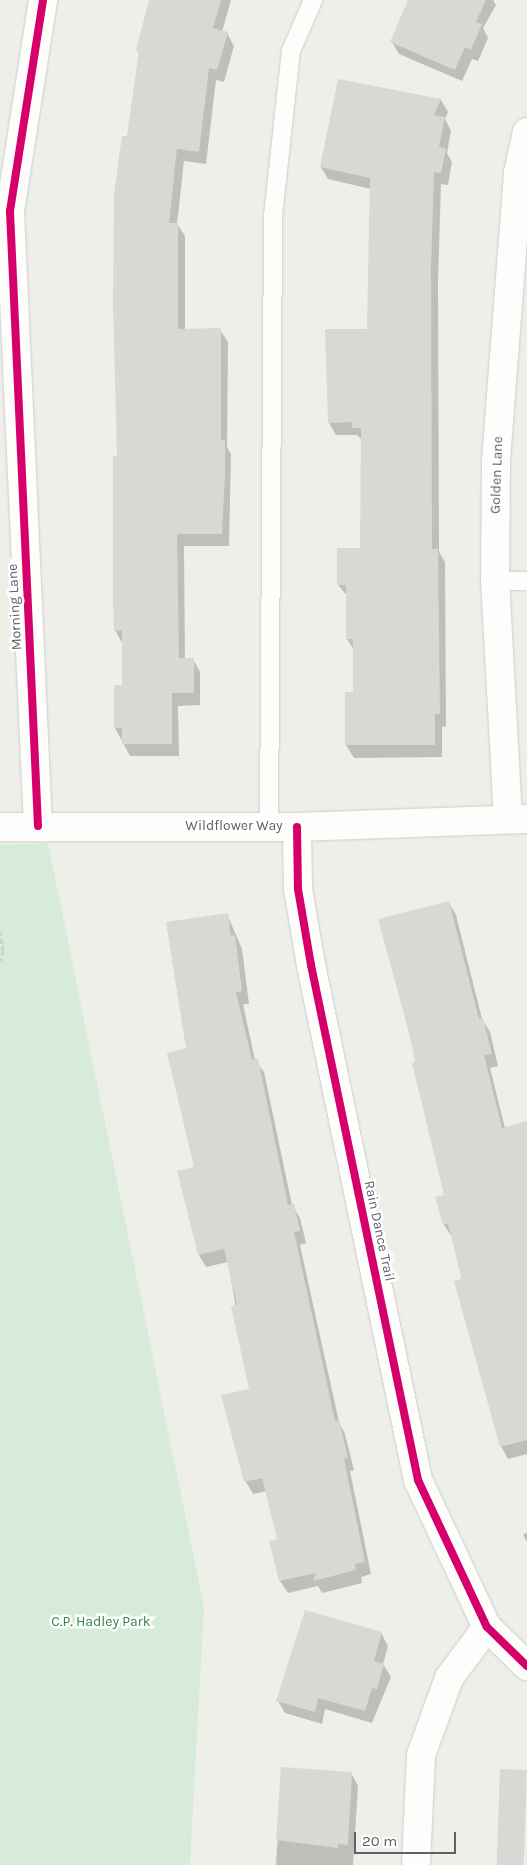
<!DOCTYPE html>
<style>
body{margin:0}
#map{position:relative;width:527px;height:1865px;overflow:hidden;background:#efefe9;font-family:Karla,sans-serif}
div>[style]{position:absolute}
.green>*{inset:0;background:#d6ecd9}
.shadow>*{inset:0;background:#0003}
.building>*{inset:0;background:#d8d8d4;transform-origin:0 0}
.path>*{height:3px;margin-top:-1.5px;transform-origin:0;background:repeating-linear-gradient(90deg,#cdd1cf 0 5px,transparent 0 7.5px)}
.roads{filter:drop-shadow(0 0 1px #cdcdcc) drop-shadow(0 0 1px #cdcdcc)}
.service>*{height:18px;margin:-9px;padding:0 9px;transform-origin:9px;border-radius:9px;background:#fdfdfc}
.minor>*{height:28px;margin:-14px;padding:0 14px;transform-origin:14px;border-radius:14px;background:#fdfdfc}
.cycleway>*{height:8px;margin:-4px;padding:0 4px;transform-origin:4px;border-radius:4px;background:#d6006c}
span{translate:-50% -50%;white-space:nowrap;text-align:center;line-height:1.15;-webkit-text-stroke:5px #fff;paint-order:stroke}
.street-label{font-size:14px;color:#5e6068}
.park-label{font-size:14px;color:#30854a}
.scale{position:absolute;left:354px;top:1832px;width:102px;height:22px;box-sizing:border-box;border:2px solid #5e6068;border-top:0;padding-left:6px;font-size:15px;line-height:18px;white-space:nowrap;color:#5e6068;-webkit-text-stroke:4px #fff;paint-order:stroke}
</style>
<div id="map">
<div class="green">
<i style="clip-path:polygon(48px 843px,204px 1607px,190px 1865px,0 1865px,0 845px)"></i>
</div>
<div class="shadow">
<i style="clip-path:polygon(151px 0,231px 0,222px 32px,227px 33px,234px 46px,224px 82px,216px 80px,206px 164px,184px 161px,177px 224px,185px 236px,185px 330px,220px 330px,228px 342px,227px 447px,231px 454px,229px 546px,184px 546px,185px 659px,193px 659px,200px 672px,200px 705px,178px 706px,179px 756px,130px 756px,115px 728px,115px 686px,123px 686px,122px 643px,115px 630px,128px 138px,140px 55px,137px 50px)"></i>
<i style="clip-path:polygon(410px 0,493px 0,496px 5px,483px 28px,488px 38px,478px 61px,472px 59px,462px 81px,399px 54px,392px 42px)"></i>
<i style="clip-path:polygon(339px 80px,441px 100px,448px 112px,445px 119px,451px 131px,447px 153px,452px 162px,448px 185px,441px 184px,438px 281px,439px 552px,445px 562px,446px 726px,442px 727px,442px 757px,354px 758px,346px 745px,346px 694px,354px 694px,354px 650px,347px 639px,348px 597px,338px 585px,361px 549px,362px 440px,357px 435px,336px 435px,329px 423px,368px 330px,371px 189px,328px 179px,321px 167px)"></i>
<i style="clip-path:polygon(449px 903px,456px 915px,482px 1019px,490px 1032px,498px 1066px,490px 1068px,505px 1128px,527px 1122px,527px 1454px,508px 1459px,501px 1446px,452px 1237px,444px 1225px,437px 1198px,446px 1195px,417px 1063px,380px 920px)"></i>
<i style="clip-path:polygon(227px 914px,242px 949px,249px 1004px,243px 1004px,255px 1060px,264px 1072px,292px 1205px,300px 1218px,306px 1243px,300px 1245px,339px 1422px,345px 1434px,354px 1470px,350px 1471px,371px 1574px,361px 1577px,362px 1583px,322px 1593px,318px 1586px,288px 1593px,280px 1581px,271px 1542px,278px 1540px,267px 1491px,253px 1494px,246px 1482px,223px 1396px,250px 1390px,228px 1262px,206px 1267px,199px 1255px,188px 1049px)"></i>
<i style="clip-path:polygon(527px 1532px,527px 1542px,523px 1535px)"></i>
<i style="clip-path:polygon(381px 1633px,388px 1646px,383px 1664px,391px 1677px,372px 1723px,325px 1709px,322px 1724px,285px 1713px,278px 1701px)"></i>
<i style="clip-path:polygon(282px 1769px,351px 1773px,358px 1786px,353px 1865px,276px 1865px)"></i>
</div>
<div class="building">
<i style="clip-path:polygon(149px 0,221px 0,213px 28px,228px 32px,217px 70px,209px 68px,199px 152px,177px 149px,169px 223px,178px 223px,178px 329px,221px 328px,221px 440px,225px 440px,225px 476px,222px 534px,177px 534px,179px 658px,194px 658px,194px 693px,172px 693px,172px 744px,122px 744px,122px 728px,114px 728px,114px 685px,122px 685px,122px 630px,114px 631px,113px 601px,113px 456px,117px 456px,113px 305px,114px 194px,122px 136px,127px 136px,139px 51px,136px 50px)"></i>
<i style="clip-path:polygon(408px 0,486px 0,476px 22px,482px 24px,471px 50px,465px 47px,455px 70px,390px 42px)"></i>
<i style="clip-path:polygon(338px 79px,441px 99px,434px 115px,445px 117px,439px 147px,446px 149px,441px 173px,434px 172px,431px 267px,432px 549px,438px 549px,440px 714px,435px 714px,435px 745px,345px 745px,345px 692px,353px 692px,353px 639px,346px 639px,346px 585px,337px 585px,337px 548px,360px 548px,361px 428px,352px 428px,352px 422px,328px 423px,325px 329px,367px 329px,370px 178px,320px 167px)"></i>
<i style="clip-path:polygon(449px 901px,479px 1019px,483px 1018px,492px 1054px,484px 1055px,502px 1128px,527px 1121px,527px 1440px,500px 1447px,454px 1281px,462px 1279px,448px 1224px,443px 1225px,435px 1197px,444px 1195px,412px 1063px,415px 1062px,410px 1036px,378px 919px)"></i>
<i style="clip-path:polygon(228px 913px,231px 936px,235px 935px,242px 991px,236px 992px,252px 1060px,258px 1058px,288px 1205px,294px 1204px,300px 1231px,294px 1232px,335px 1421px,339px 1420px,348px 1458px,344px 1459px,365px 1562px,355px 1564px,356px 1570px,313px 1581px,316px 1573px,279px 1581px,269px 1541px,277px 1539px,262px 1478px,244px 1482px,221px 1395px,249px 1389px,231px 1306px,237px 1305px,224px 1249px,198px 1255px,177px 1171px,194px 1167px,167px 1053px,186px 1048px,166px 922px)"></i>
<i style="clip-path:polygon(305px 1610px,382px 1632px,374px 1661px,384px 1664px,377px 1689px,372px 1688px,365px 1711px,318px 1698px,315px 1712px,276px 1701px)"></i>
<i style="clip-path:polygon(281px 1767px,352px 1772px,348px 1845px,338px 1844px,338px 1848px,276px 1840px)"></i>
<i style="left:500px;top:1769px;width:27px;height:96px;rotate:2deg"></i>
</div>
<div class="path">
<i style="left:0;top:931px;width:19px;rotate:81deg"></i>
<i style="left:3px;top:950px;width:11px;rotate:105deg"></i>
</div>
<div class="roads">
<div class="service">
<i style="left:495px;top:581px;width:32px"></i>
<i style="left:269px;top:826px;width:610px;rotate:-89.62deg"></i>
<i style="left:273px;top:216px;width:166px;rotate:-83.8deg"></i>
<i style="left:291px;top:51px;width:56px;rotate:-66.7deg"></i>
</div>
<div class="minor">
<i style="left:508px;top:819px;width:238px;rotate:-93.1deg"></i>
<i style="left:495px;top:581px;width:121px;rotate:-89.5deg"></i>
<i style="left:496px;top:460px;width:288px;rotate:-85.6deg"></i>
<i style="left:518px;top:173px;width:42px;rotate:-77.6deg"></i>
<i style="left:38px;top:826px;width:616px;rotate:-92.61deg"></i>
<i style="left:10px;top:211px;width:214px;rotate:-81.1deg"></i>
<i style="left:0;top:827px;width:297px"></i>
<i style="left:297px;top:827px;width:229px;rotate:-2deg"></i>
<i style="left:297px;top:827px;width:62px;rotate:89.1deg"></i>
<i style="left:298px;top:889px;width:77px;rotate:80.3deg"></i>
<i style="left:311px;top:965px;width:526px;rotate:78.26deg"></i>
<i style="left:418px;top:1480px;width:162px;rotate:64.9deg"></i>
<i style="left:487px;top:1627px;width:56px;rotate:44.3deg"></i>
<i style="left:416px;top:1865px;width:110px;rotate:-87.4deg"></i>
<i style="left:421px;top:1755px;width:82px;rotate:-70deg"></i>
<i style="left:449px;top:1678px;width:64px;rotate:-53.3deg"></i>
</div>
</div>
<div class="cycleway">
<i style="left:38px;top:826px;width:616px;rotate:-92.61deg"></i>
<i style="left:10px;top:211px;width:214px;rotate:-81.1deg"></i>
<i style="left:297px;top:827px;width:62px;rotate:89.1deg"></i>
<i style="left:298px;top:889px;width:77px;rotate:80.3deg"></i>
<i style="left:311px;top:965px;width:526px;rotate:78.26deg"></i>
<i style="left:418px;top:1480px;width:162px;rotate:64.9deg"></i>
<i style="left:487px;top:1627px;width:56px;rotate:44.3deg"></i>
</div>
<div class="street-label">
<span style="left:497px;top:475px;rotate:-88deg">Golden Lane</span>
<span style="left:15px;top:607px;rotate:-93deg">Morning Lane</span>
<span style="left:234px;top:826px">Wildflower Way</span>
<span style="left:379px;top:1231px;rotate:78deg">Rain Dance Trail</span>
</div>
<div class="park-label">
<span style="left:101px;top:1622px">C.P. Hadley Park</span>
</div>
<div class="scale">20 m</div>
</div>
